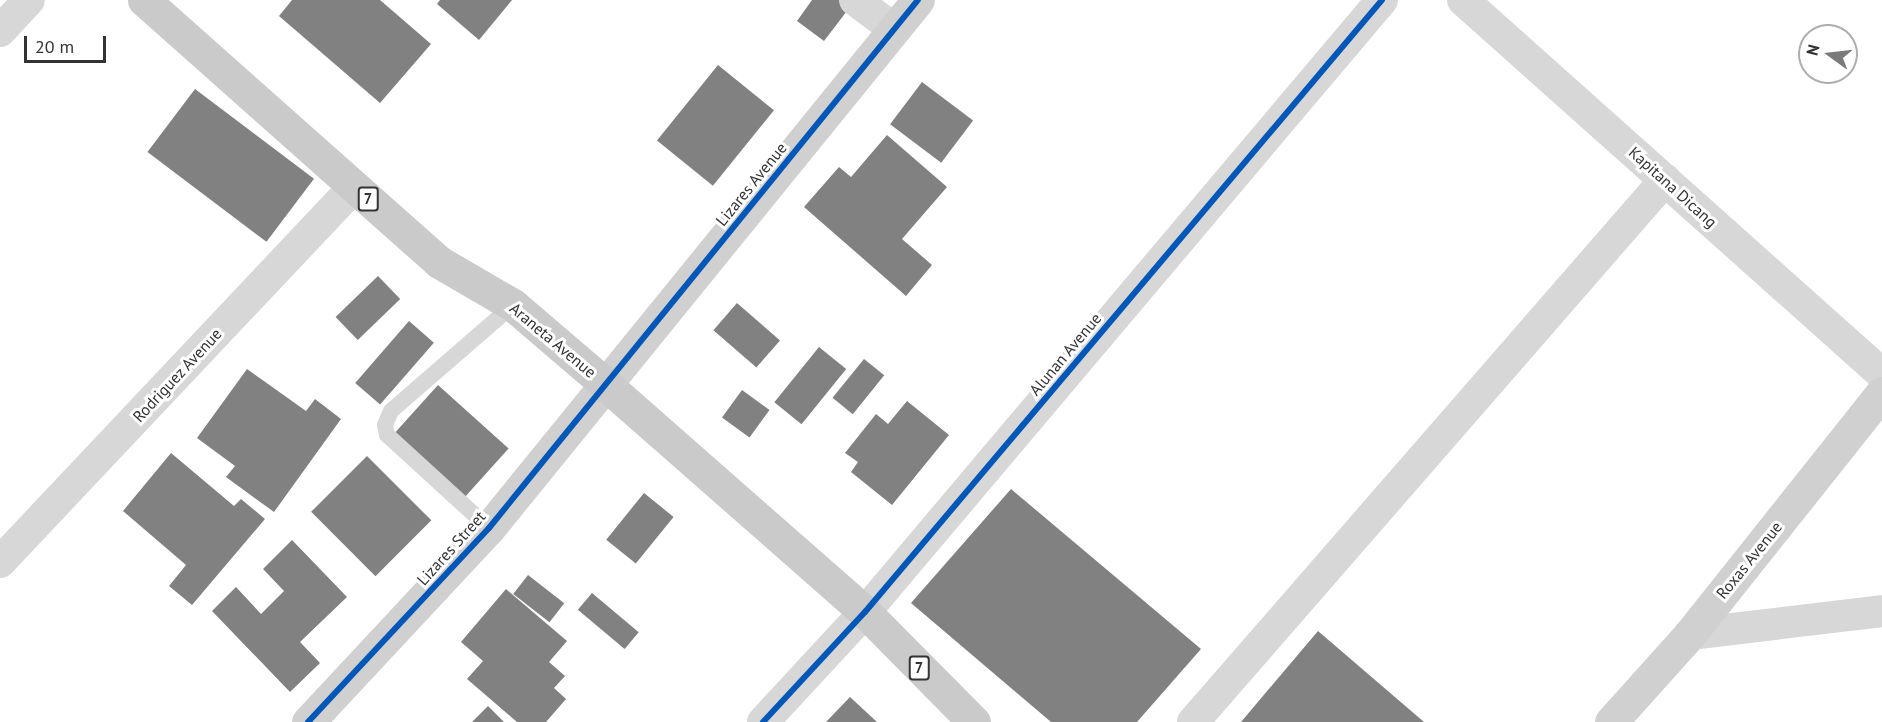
<!DOCTYPE html>
<style>
body{margin:0}
#map{position:relative;width:1882px;height:722px;overflow:hidden;background:#fff;font-family:"PT Sans",sans-serif}
div>[style]{position:absolute}
.building>*{inset:0;background:#818181;transform-origin:0 0}
.lane>*{height:16px;margin:-8px;padding:0 8px;transform-origin:8px;border-radius:8px;background:#d7d7d7}
.street>*{height:32px;margin:-16px;padding:0 16px;transform-origin:16px;border-radius:16px;background:#d7d7d7}
.secondary>*{height:33px;margin:-16.5px;padding:0 16.5px;transform-origin:16.5px;border-radius:16.5px;background:#d0d0d0}
.primary>*{height:33px;margin:-16.5px;padding:0 16.5px;transform-origin:16.5px;border-radius:16.5px;background:#cacaca}
.cycleway>*{height:6px;margin:-3px;padding:0 3px;transform-origin:3px;border-radius:3px;background:#0057b8}
span{translate:-50% -50%;white-space:nowrap;text-align:center;line-height:1.15;-webkit-text-stroke:6px #fff;paint-order:stroke}
.shield-label span{padding:2px 4px;background:#fff;border:2px solid;border-radius:4px;-webkit-text-stroke-width:0}
.shield-label{font-size:15px;color:#333;font-weight:700}
.street-label{font-size:16px;color:#333}
.north{position:absolute;left:1798px;top:24px;width:60px;height:60px;box-sizing:border-box;background:#fff;border:2px solid #adadad;border-radius:50%;rotate:285deg;font-size:16px;font-weight:700;line-height:24px;text-align:center;color:#333}
.north::after{content:'';display:block;margin:auto;width:21px;height:27px;background:#7a7a7a;clip-path:polygon(50% 0,100% 100%,50% 72%,0 100%)}
.scale{position:absolute;left:24px;top:36px;width:82px;height:27px;box-sizing:border-box;border:3px solid #333;border-top:0;padding-left:8px;font-size:18px;line-height:21px;white-space:nowrap;color:#333;-webkit-text-stroke:4px #fff;paint-order:stroke}
</style>
<div id="map">
<div class="building">
<i style="clip-path:polygon(292px 0,380px 0,431px 44px,380px 103px,279px 16px)"></i>
<i style="clip-path:polygon(440px 0,512px 0,479px 40px,437px 4px)"></i>
<i style="clip-path:polygon(812px 0,840px 0,850px 7px,824px 41px,797px 21px)"></i>
<i style="left:718px;top:65px;width:72px;height:97px;rotate:39deg"></i>
<i style="left:922px;top:82px;width:64px;height:53px;rotate:37deg"></i>
<i style="left:195px;top:89px;width:149px;height:79px;rotate:37deg"></i>
<i style="clip-path:polygon(887px 135px,947px 187px,902px 239px,932px 265px,906px 296px,804px 207px,839px 167px,851px 177px)"></i>
<i style="left:378px;top:276px;width:32px;height:59px;rotate:46deg"></i>
<i style="left:737px;top:303px;width:57px;height:36px;rotate:41deg"></i>
<i style="left:409px;top:321px;width:33px;height:82px;rotate:41deg"></i>
<i style="left:819px;top:347px;width:35px;height:71px;rotate:39deg"></i>
<i style="left:864px;top:359px;width:26px;height:50px;rotate:39deg"></i>
<i style="clip-path:polygon(247px 369px,306px 411px,315px 399px,341px 419px,274px 512px,226px 477px,235px 466px,197px 438px)"></i>
<i style="left:438px;top:385px;width:95px;height:67px;rotate:42deg"></i>
<i style="left:742px;top:390px;width:34px;height:34px;rotate:36deg"></i>
<i style="clip-path:polygon(907px 401px,949px 435px,892px 505px,851px 472px,858px 462px,845px 453px,876px 414px,888px 424px)"></i>
<i style="clip-path:polygon(171px 453px,234px 506px,241px 499px,265px 519px,192px 605px,169px 586px,186px 565px,123px 511px)"></i>
<i style="left:367px;top:456px;width:91px;height:79px;rotate:45deg"></i>
<i style="clip-path:polygon(1011px 489px,1201px 649px,1137px 722px,1051px 722px,911px 603px)"></i>
<i style="left:644px;top:493px;width:38px;height:60px;rotate:39deg"></i>
<i style="clip-path:polygon(292px 540px,347px 597px,300px 642px,320px 663px,290px 692px,212px 611px,236px 587px,261px 614px,284px 591px,263px 569px)"></i>
<i style="left:528px;top:575px;width:46px;height:24px;rotate:38deg"></i>
<i style="clip-path:polygon(506px 589px,567px 641px,549px 662px,565px 676px,554px 688px,566px 699px,546px 722px,517px 722px,467px 679px,483px 661px,461px 642px)"></i>
<i style="left:592px;top:593px;width:61px;height:22px;rotate:40deg"></i>
<i style="clip-path:polygon(1318px 631px,1424px 722px,1241px 722px)"></i>
<i style="clip-path:polygon(850px 697px,877px 722px,826px 722px)"></i>
<i style="clip-path:polygon(488px 706px,504px 722px,472px 722px)"></i>
</div>
<div class="lane">
<i style="left:489px;top:528px;width:138px;rotate:-137.6deg"></i>
<i style="left:387px;top:435px;width:10px;rotate:-101deg"></i>
<i style="left:385px;top:425px;width:15px;rotate:-67deg"></i>
<i style="left:391px;top:411px;width:162px;rotate:-41deg"></i>
</div>
<div class="street">
<i style="left:855px;top:0;width:49px;rotate:36.6deg"></i>
<i style="left:1463px;top:0;width:562px;rotate:41.75deg"></i>
<i style="left:0;top:31px;width:42px;rotate:-46.9deg"></i>
<i style="left:0;top:562px;width:516px;rotate:-46.65deg"></i>
<i style="left:1690px;top:634px;width:193px;rotate:-6.8deg"></i>
<i style="left:763px;top:722px;width:150px;rotate:-47.2deg"></i>
<i style="left:865px;top:612px;width:801px;rotate:-49.81deg"></i>
<i style="left:1193px;top:722px;width:719px;rotate:-48.95deg"></i>
</div>
<div class="secondary">
<i style="left:308px;top:722px;width:265px;rotate:-47deg"></i>
<i style="left:489px;top:528px;width:680px;rotate:-50.91deg"></i>
<i style="left:1611px;top:722px;width:118px;rotate:-48.1deg"></i>
<i style="left:1690px;top:634px;width:308px;rotate:-51.5deg"></i>
</div>
<div class="primary">
<i style="left:144px;top:0;width:395px;rotate:41.6deg"></i>
<i style="left:439px;top:262px;width:86px;rotate:30.2deg"></i>
<i style="left:513px;top:305px;width:120px;rotate:40.6deg"></i>
<i style="left:604px;top:383px;width:347px;rotate:41.3deg"></i>
<i style="left:865px;top:612px;width:155px;rotate:45.3deg"></i>
</div>
<div class="cycleway">
<i style="left:308px;top:722px;width:265px;rotate:-47deg"></i>
<i style="left:489px;top:528px;width:680px;rotate:-50.91deg"></i>
<i style="left:763px;top:722px;width:150px;rotate:-47.2deg"></i>
<i style="left:865px;top:612px;width:801px;rotate:-49.81deg"></i>
</div>
<div class="shield-label">
<span style="left:368px;top:199px">7</span>
<span style="left:919px;top:668px">7</span>
</div>
<div class="street-label">
<span style="left:751px;top:184px;rotate:-51deg">Lizares Avenue</span>
<span style="left:1673px;top:187px;rotate:42deg">Kapitana Dicang</span>
<span style="left:553px;top:340px;rotate:40deg">Araneta Avenue</span>
<span style="left:1065px;top:354px;rotate:-50deg">Alunan Avenue</span>
<span style="left:177px;top:375px;rotate:-47deg">Rodriguez Avenue</span>
<span style="left:451px;top:548px;rotate:-48deg">Lizares Street</span>
<span style="left:1749px;top:560px;rotate:-51deg">Roxas Avenue</span>
</div>
<div class="north">N</div>
<div class="scale">20 m</div>
</div>
